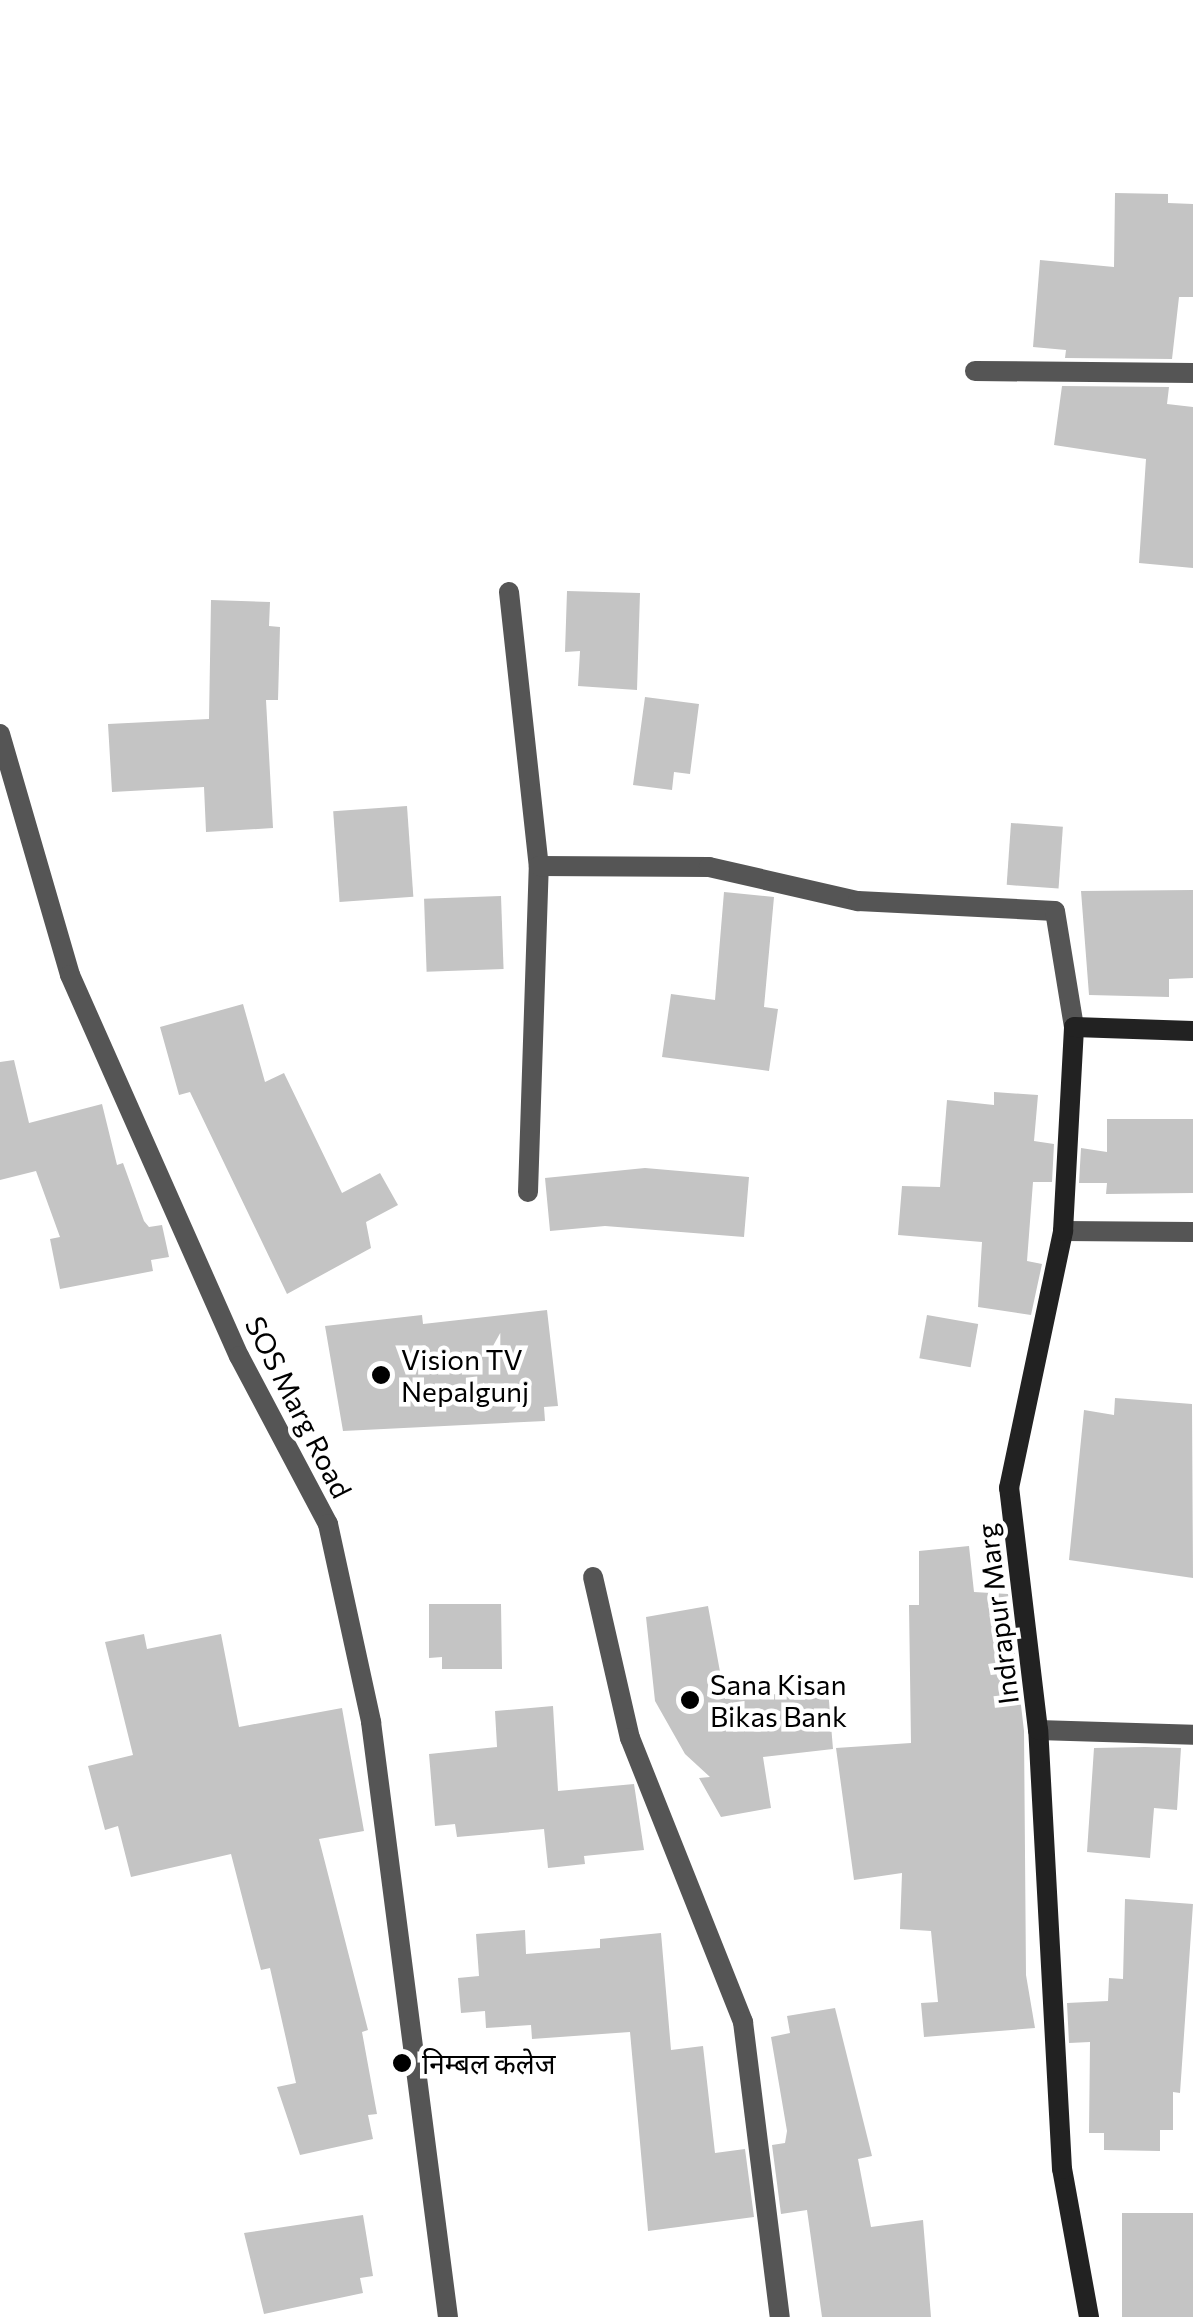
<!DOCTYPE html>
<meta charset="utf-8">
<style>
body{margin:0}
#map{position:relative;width:1193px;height:2317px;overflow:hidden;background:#fff;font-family:Commissioner,"Noto Sans Devanagari",sans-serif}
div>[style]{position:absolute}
.building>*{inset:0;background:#c4c4c4;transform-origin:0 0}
.street>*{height:20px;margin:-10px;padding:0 10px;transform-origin:10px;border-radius:10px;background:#555}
.secondary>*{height:20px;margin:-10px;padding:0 10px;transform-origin:10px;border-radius:10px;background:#222}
.dots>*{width:28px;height:28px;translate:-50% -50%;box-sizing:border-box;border:5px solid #fff;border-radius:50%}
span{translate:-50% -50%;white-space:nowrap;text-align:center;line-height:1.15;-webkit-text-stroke:9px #fff;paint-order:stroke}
.poi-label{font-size:28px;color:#000}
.left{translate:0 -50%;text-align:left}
.street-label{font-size:28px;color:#000}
</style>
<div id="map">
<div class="building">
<i style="clip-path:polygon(1115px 193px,1168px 194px,1168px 203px,1193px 204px,1193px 297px,1179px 297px,1172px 359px,1065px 358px,1066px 350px,1033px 347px,1040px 260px,1114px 267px)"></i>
<i style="clip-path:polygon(1062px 386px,1169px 387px,1167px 404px,1193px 407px,1193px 568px,1139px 563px,1146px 459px,1054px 445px)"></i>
<i style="clip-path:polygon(567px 591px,640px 593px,637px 690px,578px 686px,580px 651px,565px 652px)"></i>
<i style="clip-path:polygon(211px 600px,270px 602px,269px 626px,280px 627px,278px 700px,266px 700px,273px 828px,206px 832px,204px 787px,112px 792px,108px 724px,209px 719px)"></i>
<i style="clip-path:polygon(645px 697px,699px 704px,690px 774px,674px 772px,672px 790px,633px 785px)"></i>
<i style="left:407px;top:806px;width:91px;height:74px;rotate:86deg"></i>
<i style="left:1011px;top:823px;width:52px;height:62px;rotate:4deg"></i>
<i style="clip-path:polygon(1193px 890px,1193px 978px,1169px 979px,1169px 997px,1089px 995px,1081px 891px)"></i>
<i style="clip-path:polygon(724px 892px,774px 897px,764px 1007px,778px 1009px,769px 1071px,662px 1057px,671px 994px,715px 1000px)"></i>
<i style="left:501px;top:896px;width:73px;height:77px;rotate:88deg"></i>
<i style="clip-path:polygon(243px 1004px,265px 1082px,284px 1073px,342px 1193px,380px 1173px,398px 1205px,366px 1222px,371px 1248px,287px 1294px,190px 1092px,179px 1095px,160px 1027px)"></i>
<i style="clip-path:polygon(14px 1060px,29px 1123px,102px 1104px,117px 1165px,123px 1163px,144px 1221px,149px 1227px,162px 1225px,169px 1257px,151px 1260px,153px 1271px,60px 1289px,50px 1239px,60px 1237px,36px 1171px,0 1180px,0 1062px)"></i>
<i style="clip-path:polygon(994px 1092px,1038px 1095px,1034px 1141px,1054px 1144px,1052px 1182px,1033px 1182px,1027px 1261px,1042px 1264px,1031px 1315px,978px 1307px,982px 1242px,898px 1235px,902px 1186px,940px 1187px,947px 1100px,994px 1105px)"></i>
<i style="clip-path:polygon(1107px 1119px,1193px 1119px,1193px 1193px,1106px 1194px,1107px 1183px,1079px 1183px,1081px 1148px,1107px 1152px)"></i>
<i style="clip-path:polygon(645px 1168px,749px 1177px,744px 1237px,605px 1226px,550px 1231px,545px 1178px)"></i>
<i style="clip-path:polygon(547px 1310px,558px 1406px,544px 1407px,545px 1421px,343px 1431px,325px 1326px,422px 1315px,423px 1324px)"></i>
<i style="left:927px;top:1315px;width:52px;height:44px;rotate:10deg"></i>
<i style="clip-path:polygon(1115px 1398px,1192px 1404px,1193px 1578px,1069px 1560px,1084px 1410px,1114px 1415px)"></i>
<i style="clip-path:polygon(969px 1546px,974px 1592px,1008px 1594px,1024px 1731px,1026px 1975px,1035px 2028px,924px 2037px,921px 2003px,938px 2002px,931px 1931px,900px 1929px,902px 1873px,854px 1880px,836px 1748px,911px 1743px,909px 1605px,919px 1605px,919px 1551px)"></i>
<i style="clip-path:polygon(429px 1604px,501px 1604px,502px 1669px,442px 1669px,442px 1657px,429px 1658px)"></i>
<i style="clip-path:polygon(708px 1606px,725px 1699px,828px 1689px,833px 1749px,763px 1757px,771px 1808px,721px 1817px,699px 1778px,710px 1777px,685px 1754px,655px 1701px,646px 1617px)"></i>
<i style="clip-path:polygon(144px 1634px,147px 1649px,221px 1634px,239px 1727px,342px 1708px,364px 1831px,319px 1839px,368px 2030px,362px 2032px,377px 2114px,368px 2115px,373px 2139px,300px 2155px,277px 2087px,296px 2083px,270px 1968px,261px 1970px,231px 1854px,131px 1877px,118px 1826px,105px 1830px,88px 1766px,133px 1755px,105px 1642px)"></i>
<i style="clip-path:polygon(553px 1706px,558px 1791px,634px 1784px,644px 1850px,584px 1856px,585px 1864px,548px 1868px,544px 1829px,457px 1837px,455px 1824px,435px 1826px,429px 1754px,497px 1747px,495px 1711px)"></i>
<i style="clip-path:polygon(1145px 1747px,1181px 1748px,1177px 1810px,1154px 1808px,1150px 1858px,1087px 1852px,1094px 1748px)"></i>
<i style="clip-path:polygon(1125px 1899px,1193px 1904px,1180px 2093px,1173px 2092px,1173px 2130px,1160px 2130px,1160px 2151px,1104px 2150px,1104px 2133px,1089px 2133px,1090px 2042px,1069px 2043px,1067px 2003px,1108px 2001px,1109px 1978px,1123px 1979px)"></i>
<i style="clip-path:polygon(525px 1930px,526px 1954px,600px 1948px,600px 1939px,661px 1933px,671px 2050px,703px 2046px,715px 2153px,745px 2149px,754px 2217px,648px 2231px,630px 2032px,532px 2039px,531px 2025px,486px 2028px,485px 2011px,461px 2013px,458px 1978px,479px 1976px,476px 1934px)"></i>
<i style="clip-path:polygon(835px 2008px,872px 2156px,858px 2159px,871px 2227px,923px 2220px,931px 2317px,822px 2317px,807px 2210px,781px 2214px,772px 2145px,785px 2143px,787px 2131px,771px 2037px,790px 2033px,787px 2016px)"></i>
<i style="left:1193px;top:2213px;width:104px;height:71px;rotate:90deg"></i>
<i style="clip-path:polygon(363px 2215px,373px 2276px,360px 2278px,363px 2293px,264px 2314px,244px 2233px)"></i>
</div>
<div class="street">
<i style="left:975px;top:371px;width:218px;rotate:0.5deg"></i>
<i style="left:509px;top:592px;width:276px;rotate:83.8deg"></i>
<i style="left:0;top:734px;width:251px;rotate:73.8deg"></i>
<i style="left:70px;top:975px;width:417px;rotate:66.1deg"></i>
<i style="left:239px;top:1356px;width:190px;rotate:62.1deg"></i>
<i style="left:328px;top:1524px;width:203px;rotate:77.7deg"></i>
<i style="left:371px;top:1722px;width:600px;rotate:82.63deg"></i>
<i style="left:528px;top:1192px;width:326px;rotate:-88.1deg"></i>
<i style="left:539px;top:866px;width:170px;rotate:0.3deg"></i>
<i style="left:709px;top:867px;width:153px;rotate:12.9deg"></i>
<i style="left:858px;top:901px;width:197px;rotate:2.9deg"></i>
<i style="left:1055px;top:911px;width:118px;rotate:80.7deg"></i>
<i style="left:1063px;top:1231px;width:130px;rotate:0.4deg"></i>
<i style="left:593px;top:1577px;width:165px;rotate:77.1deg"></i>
<i style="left:630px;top:1738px;width:306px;rotate:68.3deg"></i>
<i style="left:743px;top:2022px;width:297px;rotate:82.9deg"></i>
<i style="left:1038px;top:1730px;width:155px;rotate:1.8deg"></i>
</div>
<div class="secondary">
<i style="left:1089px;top:2317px;width:150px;rotate:-100.3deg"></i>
<i style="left:1062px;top:2169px;width:440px;rotate:-93.1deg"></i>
<i style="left:1038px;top:1730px;width:244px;rotate:-96.8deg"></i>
<i style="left:1009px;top:1488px;width:263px;rotate:-78.1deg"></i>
<i style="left:1063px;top:1231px;width:204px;rotate:-86.9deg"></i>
<i style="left:1074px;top:1027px;width:119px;rotate:1.9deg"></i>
</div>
<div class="dots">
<i style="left:381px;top:1375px;background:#000"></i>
<i style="left:690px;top:1700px;background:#000"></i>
<i style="left:402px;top:2063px;background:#000"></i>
</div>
<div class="poi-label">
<span class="left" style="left:401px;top:1375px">Vision TV<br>Nepalgunj</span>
<span class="left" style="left:710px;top:1700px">Sana Kisan<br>Bikas Bank</span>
<span class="left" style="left:422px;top:2063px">निम्बल कलेज</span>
</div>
<div class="street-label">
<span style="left:299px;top:1407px;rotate:63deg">SOS Marg Road</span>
<span style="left:997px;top:1614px;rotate:-97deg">Indrapur Marg</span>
</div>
</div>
